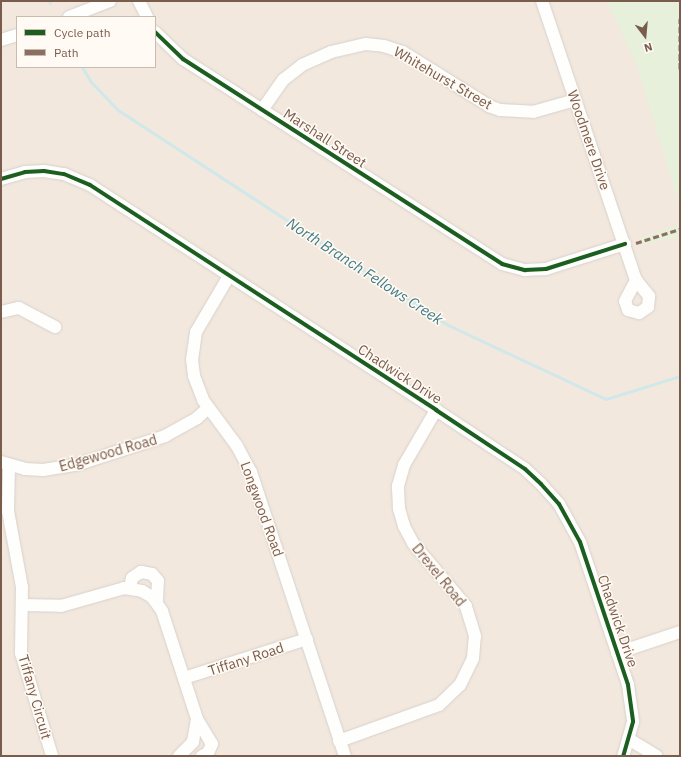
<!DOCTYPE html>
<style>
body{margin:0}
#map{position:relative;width:681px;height:757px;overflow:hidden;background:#f9f5f0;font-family:"IBM Plex Sans",sans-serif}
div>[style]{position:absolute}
.residential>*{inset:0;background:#f2e8de}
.green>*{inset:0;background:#e7f0db}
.stream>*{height:3px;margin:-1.5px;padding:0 1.5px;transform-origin:1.5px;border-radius:1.5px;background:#d0e8ea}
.roads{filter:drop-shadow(0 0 1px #d7d1cb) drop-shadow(0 0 1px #d7d1cb)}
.minor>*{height:12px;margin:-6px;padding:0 6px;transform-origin:6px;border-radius:6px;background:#fefefd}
.quiet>*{height:3px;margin-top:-1.5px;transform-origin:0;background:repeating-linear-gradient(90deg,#8d6e63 0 6px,transparent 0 9px)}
.cycleway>*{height:4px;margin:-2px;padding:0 2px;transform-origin:2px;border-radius:2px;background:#1b5e20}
span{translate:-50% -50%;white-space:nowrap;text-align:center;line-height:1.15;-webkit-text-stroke:3px #fffaf3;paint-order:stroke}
.street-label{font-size:14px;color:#7a5c4d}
.water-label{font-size:15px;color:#437c86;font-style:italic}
.frame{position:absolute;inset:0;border:2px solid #7a5c4d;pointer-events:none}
.legend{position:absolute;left:16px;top:16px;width:140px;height:52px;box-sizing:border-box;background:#fffaf3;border:1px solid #cabbb1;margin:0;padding:5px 7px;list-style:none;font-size:12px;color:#7a5c4d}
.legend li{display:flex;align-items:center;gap:8px;height:20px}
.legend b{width:20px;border:1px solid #cabbb1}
.north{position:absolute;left:625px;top:16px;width:40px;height:40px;-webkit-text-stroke:3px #fffaf3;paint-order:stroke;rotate:164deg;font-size:11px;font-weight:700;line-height:16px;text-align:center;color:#7a5c4d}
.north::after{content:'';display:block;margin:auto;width:14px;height:18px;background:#7a5c4d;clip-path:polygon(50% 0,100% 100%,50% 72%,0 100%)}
</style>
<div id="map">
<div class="residential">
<i style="clip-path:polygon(evenodd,1px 1px,680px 1px,680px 756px,1px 756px,1px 1px,17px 17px,155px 17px,155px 67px,17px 67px,17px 17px)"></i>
</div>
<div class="green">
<i style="clip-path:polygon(607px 1px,680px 1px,680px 207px,637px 66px)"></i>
<i style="clip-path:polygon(680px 224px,680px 236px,642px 245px,640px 238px)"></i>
</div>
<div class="stream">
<i style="left:49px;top:1px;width:2px;rotate:63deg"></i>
<i style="left:82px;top:67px;width:17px;rotate:59deg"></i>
<i style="left:91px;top:82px;width:39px;rotate:46deg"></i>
<i style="left:118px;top:110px;width:394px;rotate:33.1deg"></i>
<i style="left:448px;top:325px;width:174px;rotate:25.1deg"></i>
<i style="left:606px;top:399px;width:77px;rotate:-17.3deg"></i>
</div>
<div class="roads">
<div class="minor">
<i style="left:139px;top:1px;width:18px;rotate:63deg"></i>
<i style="left:542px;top:1px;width:294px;rotate:71.4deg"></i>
<i style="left:636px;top:280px;width:21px;rotate:51deg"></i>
<i style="left:649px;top:296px;width:11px;rotate:95deg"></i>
<i style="left:648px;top:307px;width:11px;rotate:146deg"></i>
<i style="left:639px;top:313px;width:11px;rotate:-165deg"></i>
<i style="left:628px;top:310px;width:9px;rotate:-108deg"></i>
<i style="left:625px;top:301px;width:24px;rotate:-62deg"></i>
<i style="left:69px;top:17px;width:44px;rotate:-21.3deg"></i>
<i style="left:155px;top:32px;width:39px;rotate:44deg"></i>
<i style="left:183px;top:59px;width:379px;rotate:32.7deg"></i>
<i style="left:502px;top:264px;width:24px;rotate:15deg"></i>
<i style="left:525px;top:270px;width:21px;rotate:-3deg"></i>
<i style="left:546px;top:269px;width:83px;rotate:-17.6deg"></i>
<i style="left:1px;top:40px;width:17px;rotate:-17deg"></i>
<i style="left:262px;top:110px;width:37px;rotate:-55deg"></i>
<i style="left:283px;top:80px;width:24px;rotate:-38deg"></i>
<i style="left:302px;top:65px;width:32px;rotate:-24deg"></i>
<i style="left:331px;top:52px;width:36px;rotate:-13deg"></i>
<i style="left:366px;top:44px;width:18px;rotate:6deg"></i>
<i style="left:384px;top:46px;width:20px;rotate:18deg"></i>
<i style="left:403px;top:52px;width:102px;rotate:32.1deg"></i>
<i style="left:489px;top:106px;width:12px;rotate:20deg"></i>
<i style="left:500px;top:110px;width:33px;rotate:3deg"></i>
<i style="left:533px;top:112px;width:44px;rotate:-15.9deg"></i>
<i style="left:1px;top:179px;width:25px;rotate:-16deg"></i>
<i style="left:25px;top:172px;width:19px;rotate:-3deg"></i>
<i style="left:44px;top:171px;width:20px;rotate:9deg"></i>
<i style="left:64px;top:174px;width:28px;rotate:23deg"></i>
<i style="left:90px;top:185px;width:413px;rotate:33deg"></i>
<i style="left:436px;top:410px;width:107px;rotate:33.5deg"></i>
<i style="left:525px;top:469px;width:22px;rotate:43deg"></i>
<i style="left:541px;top:484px;width:27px;rotate:48deg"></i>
<i style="left:559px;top:504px;width:43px;rotate:61.1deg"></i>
<i style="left:580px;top:542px;width:151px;rotate:71.4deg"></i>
<i style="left:628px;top:685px;width:37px;rotate:82deg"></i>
<i style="left:633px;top:722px;width:35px;rotate:106deg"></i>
<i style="left:229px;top:276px;width:65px;rotate:120.5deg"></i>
<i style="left:196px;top:332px;width:27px;rotate:98deg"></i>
<i style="left:192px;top:359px;width:17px;rotate:83deg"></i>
<i style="left:194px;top:376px;width:26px;rotate:69deg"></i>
<i style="left:203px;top:400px;width:57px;rotate:53.5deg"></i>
<i style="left:237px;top:446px;width:30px;rotate:62deg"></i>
<i style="left:251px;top:472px;width:299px;rotate:71.7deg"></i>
<i style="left:1px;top:312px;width:18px;rotate:-13deg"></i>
<i style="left:19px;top:308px;width:41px;rotate:27.8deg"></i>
<i style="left:1px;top:462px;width:25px;rotate:16deg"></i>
<i style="left:25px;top:469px;width:18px;rotate:3deg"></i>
<i style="left:43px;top:470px;width:33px;rotate:-9deg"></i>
<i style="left:76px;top:465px;width:94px;rotate:-18deg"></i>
<i style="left:165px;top:436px;width:37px;rotate:-29deg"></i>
<i style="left:197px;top:418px;width:15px;rotate:-42deg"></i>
<i style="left:9px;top:466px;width:45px;rotate:91.3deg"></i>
<i style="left:8px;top:511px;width:77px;rotate:79.6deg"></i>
<i style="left:22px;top:587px;width:66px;rotate:90.9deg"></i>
<i style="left:21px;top:653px;width:108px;rotate:73.2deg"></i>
<i style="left:130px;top:588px;width:10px;rotate:-79deg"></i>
<i style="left:132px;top:578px;width:11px;rotate:-34deg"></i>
<i style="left:141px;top:572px;width:11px;rotate:10deg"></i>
<i style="left:152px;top:574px;width:9px;rotate:49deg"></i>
<i style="left:158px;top:581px;width:20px;rotate:93deg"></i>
<i style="left:22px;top:605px;width:39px;rotate:1deg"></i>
<i style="left:61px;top:606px;width:66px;rotate:-15.9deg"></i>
<i style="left:124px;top:588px;width:18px;rotate:9deg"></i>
<i style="left:142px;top:591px;width:12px;rotate:31deg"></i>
<i style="left:152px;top:597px;width:17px;rotate:54deg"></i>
<i style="left:162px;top:611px;width:114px;rotate:72deg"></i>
<i style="left:197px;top:719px;width:23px;rotate:100deg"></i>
<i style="left:193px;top:742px;width:20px;rotate:135deg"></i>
<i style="left:617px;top:653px;width:66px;rotate:-18.4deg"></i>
<i style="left:184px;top:678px;width:129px;rotate:-17.6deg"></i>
<i style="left:197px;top:719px;width:29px;rotate:59deg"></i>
<i style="left:212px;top:744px;width:10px;rotate:114deg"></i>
<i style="left:208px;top:753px;width:7px;rotate:153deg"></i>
<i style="left:630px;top:740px;width:31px;rotate:31deg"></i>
<i style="left:339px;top:741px;width:106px;rotate:-19.8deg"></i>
<i style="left:439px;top:705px;width:29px;rotate:-44deg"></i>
<i style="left:460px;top:685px;width:30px;rotate:-64deg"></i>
<i style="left:473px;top:658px;width:22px;rotate:-85deg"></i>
<i style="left:475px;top:636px;width:31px;rotate:-107deg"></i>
<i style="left:466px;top:606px;width:82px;rotate:-130.1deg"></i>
<i style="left:413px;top:543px;width:19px;rotate:-118deg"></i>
<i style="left:404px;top:526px;width:19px;rotate:-106deg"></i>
<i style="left:399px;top:508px;width:22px;rotate:-93deg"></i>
<i style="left:398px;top:486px;width:22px;rotate:-74deg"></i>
<i style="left:404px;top:465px;width:64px;rotate:-59.8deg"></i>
</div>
</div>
<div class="quiet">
<i style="left:680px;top:18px;width:51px;rotate:90deg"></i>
<i style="left:636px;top:243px;width:46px;rotate:-17.7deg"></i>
</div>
<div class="cycleway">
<i style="left:155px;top:32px;width:39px;rotate:44deg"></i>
<i style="left:183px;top:59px;width:379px;rotate:32.7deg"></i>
<i style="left:502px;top:264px;width:24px;rotate:15deg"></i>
<i style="left:525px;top:270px;width:21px;rotate:-3deg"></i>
<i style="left:546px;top:269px;width:83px;rotate:-17.6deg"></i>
<i style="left:1px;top:179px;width:25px;rotate:-16deg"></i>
<i style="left:25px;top:172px;width:19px;rotate:-3deg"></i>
<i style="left:44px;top:171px;width:20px;rotate:9deg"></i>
<i style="left:64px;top:174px;width:28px;rotate:23deg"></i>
<i style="left:90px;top:185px;width:413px;rotate:33deg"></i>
<i style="left:436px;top:410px;width:107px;rotate:33.5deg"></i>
<i style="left:525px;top:469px;width:22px;rotate:43deg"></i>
<i style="left:541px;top:484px;width:27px;rotate:48deg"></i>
<i style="left:559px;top:504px;width:43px;rotate:61.1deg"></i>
<i style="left:580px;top:542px;width:151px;rotate:71.4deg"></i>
<i style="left:628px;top:685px;width:37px;rotate:82deg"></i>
<i style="left:633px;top:722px;width:35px;rotate:106deg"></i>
</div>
<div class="street-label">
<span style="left:443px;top:78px;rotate:30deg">Whitehurst Street</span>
<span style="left:325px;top:138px;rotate:33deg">Marshall Street</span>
<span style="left:589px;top:140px;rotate:71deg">Woodmere Drive</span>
<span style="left:400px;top:374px;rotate:33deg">Chadwick Drive</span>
<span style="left:108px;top:453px;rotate:-16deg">Edgewood Road</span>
<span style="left:262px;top:509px;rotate:70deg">Longwood Road</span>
<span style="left:439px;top:575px;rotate:51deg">Drexel Road</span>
<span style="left:618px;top:621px;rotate:71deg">Chadwick Drive</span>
<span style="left:246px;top:659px;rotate:-18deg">Tiffany Road</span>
<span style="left:35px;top:697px;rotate:74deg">Tiffany Circuit</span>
</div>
<div class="water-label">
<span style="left:365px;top:271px;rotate:33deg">North Branch Fellows Creek</span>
</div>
<div class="frame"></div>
<ul class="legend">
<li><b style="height:5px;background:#1b5e20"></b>Cycle path</li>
<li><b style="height:5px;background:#8d6e63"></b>Path</li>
</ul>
<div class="north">N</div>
</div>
